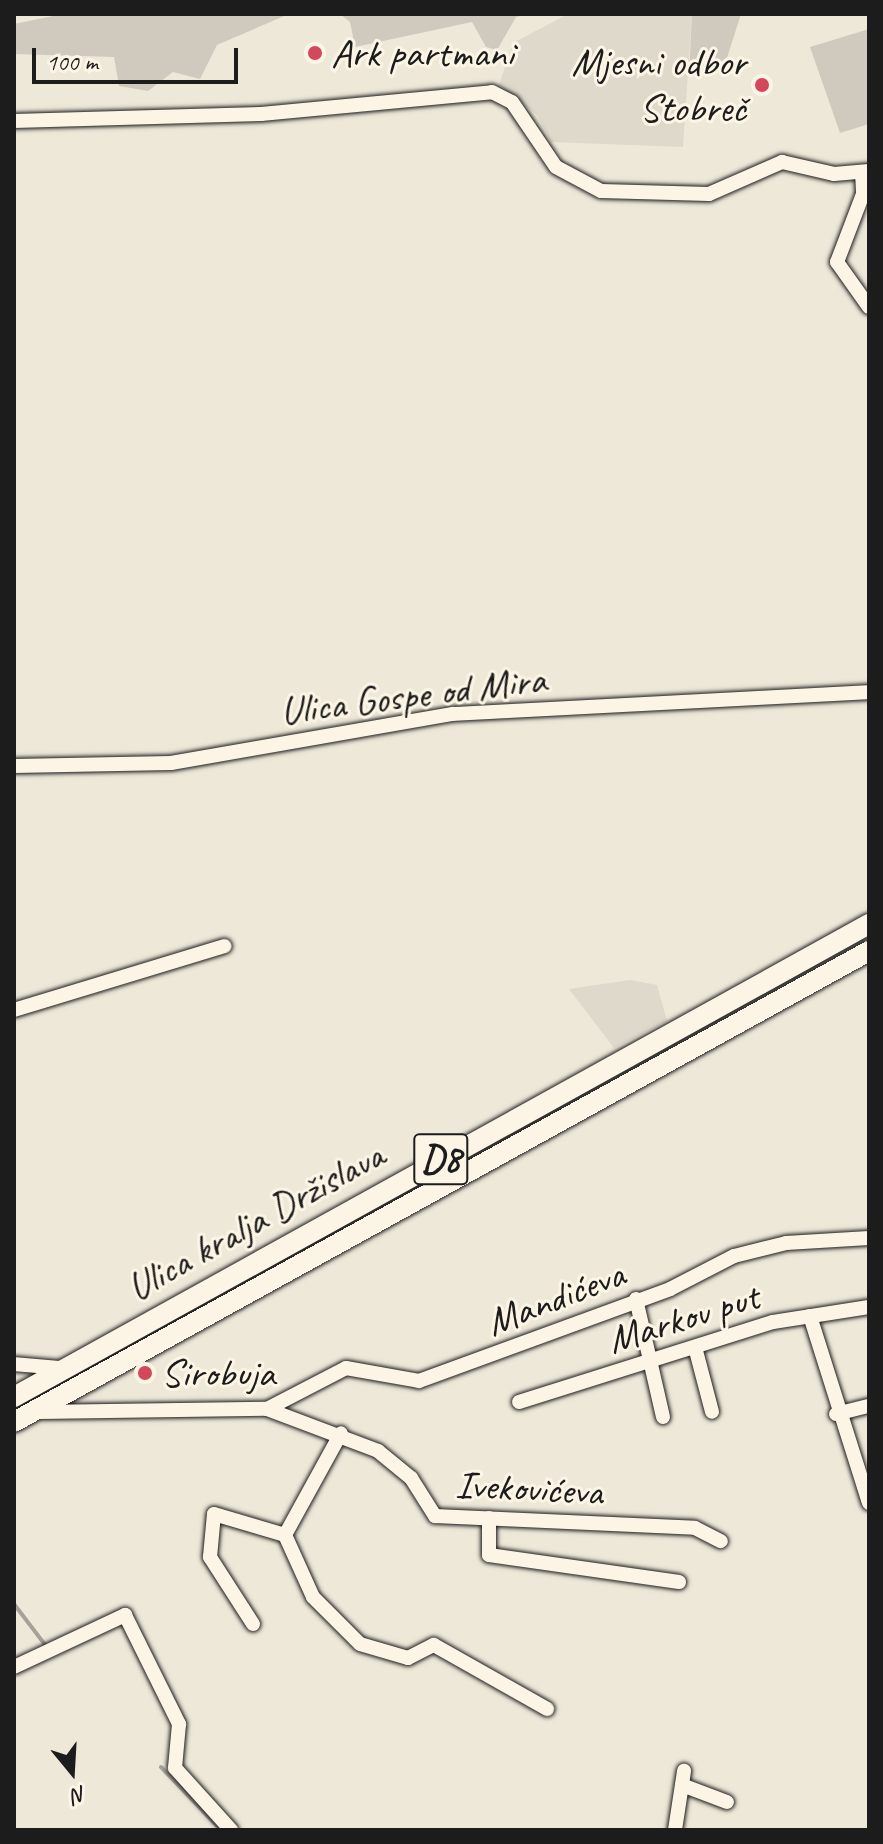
<!DOCTYPE html>
<meta charset="utf-8">
<style>
body{margin:0}
#map{position:relative;width:883px;height:1844px;overflow:hidden;background:#eee8d9;font-family:Caveat,sans-serif}
div>[style]{position:absolute}
.built>*{inset:0;background:#ded9cb}
.green>*{inset:0;background:#cfcabd}
.stream>*{height:4px;margin:-2px;padding:0 2px;transform-origin:2px;border-radius:2px;background:#a7a299}
.roads{filter:drop-shadow(0 0 2px #1c1c1c) drop-shadow(0 0 2px #1c1c1c)}
.minor>*{height:14px;margin:-7px;padding:0 7px;transform-origin:7px;border-radius:7px;background:#fcf5e5}
.highway>*{height:20px;margin:-10px;padding:0 10px;transform-origin:10px;border-radius:10px;background:#fcf5e5}
.dots>*{width:22px;height:22px;translate:-50% -50%;box-sizing:border-box;border:4px solid #fcf5e5;border-radius:50%}
span{translate:-50% -50%;white-space:nowrap;text-align:center;line-height:1.15;-webkit-text-stroke:6px #fcf5e5;paint-order:stroke}
.shield-label span{padding:2px 6px;background:#fcf5e5;border:2px solid;border-radius:6px;-webkit-text-stroke-width:0}
.shield-label{font-size:38px;color:#1c1c1c;font-weight:700}
.poi-label{font-size:40px;color:#1c1c1c}
.left{translate:0 -50%;text-align:left}
.right{translate:-100% -50%;text-align:right}
.street-label{font-size:40px;color:#1c1c1c}
.frame{position:absolute;inset:0;border:16px solid #1c1c1c;pointer-events:none}
.north{position:absolute;left:32px;top:1732px;width:80px;height:80px;-webkit-text-stroke:6px #fcf5e5;paint-order:stroke;rotate:162deg;font-size:22px;font-weight:700;line-height:32px;text-align:center;color:#1c1c1c}
.north::after{content:'';display:block;margin:auto;width:28px;height:36px;background:#1c1c1c;clip-path:polygon(50% 0,100% 100%,50% 72%,0 100%)}
.scale{position:absolute;left:32px;top:48px;width:206px;height:36px;box-sizing:border-box;border:4px solid #1c1c1c;border-top:0;padding-left:10px;font-size:24px;line-height:28px;white-space:nowrap;color:#1c1c1c;-webkit-text-stroke:6px #fcf5e5;paint-order:stroke}
</style>
<div id="map">
<div class="built">
<i style="clip-path:polygon(568px 14px,692px 14px,683px 147px,551px 142px,537px 115px,499px 85px,513px 43px)"></i>
<i style="clip-path:polygon(630px 980px,657px 985px,667px 1021px,614px 1048px,569px 989px)"></i>
</div>
<div class="green">
<i style="clip-path:polygon(63px 14px,97px 16px,289px 14px,217px 45px,200px 79px,173px 72px,148px 91px,119px 86px,114px 57px,14px 54px,14px 24px)"></i>
<i style="clip-path:polygon(340px 14px,527px 14px,516px 17px,497px 50px,486px 47px,472px 22px,355px 47px,350px 22px)"></i>
<i style="clip-path:polygon(692px 14px,741px 14px,725px 64px,689px 76px)"></i>
<i style="clip-path:polygon(869px 29px,869px 124px,840px 133px,810px 47px)"></i>
</div>
<div class="stream">
<i style="left:14px;top:1604px;width:53px;rotate:52.7deg"></i>
<i style="left:161px;top:1767px;width:87px;rotate:46.4deg"></i>
</div>
<div class="roads">
<div class="minor">
<i style="left:14px;top:121px;width:247px;rotate:-1.6deg"></i>
<i style="left:261px;top:114px;width:232px;rotate:-5.4deg"></i>
<i style="left:492px;top:92px;width:22px;rotate:27deg"></i>
<i style="left:512px;top:102px;width:78px;rotate:55.9deg"></i>
<i style="left:556px;top:167px;width:51px;rotate:28.1deg"></i>
<i style="left:601px;top:191px;width:108px;rotate:1.6deg"></i>
<i style="left:709px;top:194px;width:80px;rotate:-23.7deg"></i>
<i style="left:782px;top:162px;width:53px;rotate:13deg"></i>
<i style="left:834px;top:174px;width:35px;rotate:-5deg"></i>
<i style="left:862px;top:172px;width:22px;rotate:87deg"></i>
<i style="left:863px;top:194px;width:73px;rotate:110.9deg"></i>
<i style="left:837px;top:262px;width:55px;rotate:54.6deg"></i>
<i style="left:14px;top:766px;width:157px;rotate:-1.1deg"></i>
<i style="left:171px;top:763px;width:286px;rotate:-9.9deg"></i>
<i style="left:453px;top:714px;width:417px;rotate:-3deg"></i>
<i style="left:14px;top:1010px;width:220px;rotate:-16.9deg"></i>
<i style="left:636px;top:1299px;width:121px;rotate:77.1deg"></i>
<i style="left:810px;top:1316px;width:196px;rotate:72.5deg"></i>
<i style="left:695px;top:1347px;width:67px;rotate:75.3deg"></i>
<i style="left:14px;top:1364px;width:47px;rotate:4.9deg"></i>
<i style="left:519px;top:1402px;width:266px;rotate:-17.5deg"></i>
<i style="left:773px;top:1322px;width:97px;rotate:-8.9deg"></i>
<i style="left:267px;top:1409px;width:89px;rotate:-27.4deg"></i>
<i style="left:346px;top:1368px;width:74px;rotate:10.1deg"></i>
<i style="left:419px;top:1381px;width:267px;rotate:-20.1deg"></i>
<i style="left:670px;top:1289px;width:72px;rotate:-27.3deg"></i>
<i style="left:734px;top:1256px;width:54px;rotate:-14deg"></i>
<i style="left:786px;top:1243px;width:83px;rotate:-3.4deg"></i>
<i style="left:38px;top:1412px;width:229px;rotate:-0.8deg"></i>
<i style="left:267px;top:1409px;width:119px;rotate:20.7deg"></i>
<i style="left:378px;top:1451px;width:43px;rotate:39.3deg"></i>
<i style="left:411px;top:1478px;width:45px;rotate:57.7deg"></i>
<i style="left:435px;top:1516px;width:260px;rotate:2.6deg"></i>
<i style="left:695px;top:1528px;width:29px;rotate:27deg"></i>
<i style="left:836px;top:1414px;width:34px;rotate:-14deg"></i>
<i style="left:489px;top:1518px;width:37px;rotate:90deg"></i>
<i style="left:489px;top:1555px;width:192px;rotate:8.1deg"></i>
<i style="left:285px;top:1535px;width:68px;rotate:65.7deg"></i>
<i style="left:313px;top:1597px;width:66px;rotate:45deg"></i>
<i style="left:360px;top:1644px;width:50px;rotate:16.3deg"></i>
<i style="left:408px;top:1658px;width:29px;rotate:-27deg"></i>
<i style="left:434px;top:1645px;width:130px;rotate:29.5deg"></i>
<i style="left:285px;top:1535px;width:116px;rotate:-61.2deg"></i>
<i style="left:253px;top:1624px;width:80px;rotate:-122.7deg"></i>
<i style="left:210px;top:1557px;width:43px;rotate:-84.7deg"></i>
<i style="left:214px;top:1514px;width:74px;rotate:16.5deg"></i>
<i style="left:14px;top:1667px;width:123px;rotate:-25.1deg"></i>
<i style="left:125px;top:1615px;width:122px;rotate:63.6deg"></i>
<i style="left:179px;top:1724px;width:44px;rotate:95.2deg"></i>
<i style="left:175px;top:1768px;width:84px;rotate:47.9deg"></i>
<i style="left:682px;top:1785px;width:48px;rotate:20.7deg"></i>
<i style="left:675px;top:1830px;width:60px;rotate:-81.3deg"></i>
</div>
<div class="highway">
<i style="left:14px;top:1397px;width:977px;rotate:-28.95deg"></i>
<i style="left:14px;top:1422px;width:976px;rotate:-28.85deg"></i>
</div>
</div>
<div class="dots">
<i style="left:315px;top:53px;background:#d1495b"></i>
<i style="left:762px;top:85px;background:#d1495b"></i>
<i style="left:145px;top:1373px;background:#d1495b"></i>
</div>
<div class="shield-label">
<span style="left:441px;top:1159px">D8</span>
</div>
<div class="poi-label">
<span class="left" style="left:331px;top:53px">Ark partmani</span>
<span class="right" style="left:746px;top:85px">Mjesni odbor<br>Stobreč</span>
<span class="left" style="left:161px;top:1373px">Sirobuja</span>
</div>
<div class="street-label">
<span style="left:413px;top:695px;rotate:-7deg">Ulica Gospe od Mira</span>
<span style="left:255px;top:1221px;rotate:-29deg">Ulica kralja Držislava</span>
<span style="left:555px;top:1298px;rotate:-21deg">Mandićeva</span>
<span style="left:683px;top:1318px;rotate:-17deg">Markov put</span>
<span style="left:529px;top:1488px;rotate:3deg">Ivekovićeva</span>
</div>
<div class="frame"></div>
<div class="north">N</div>
<div class="scale">100 m</div>
</div>
